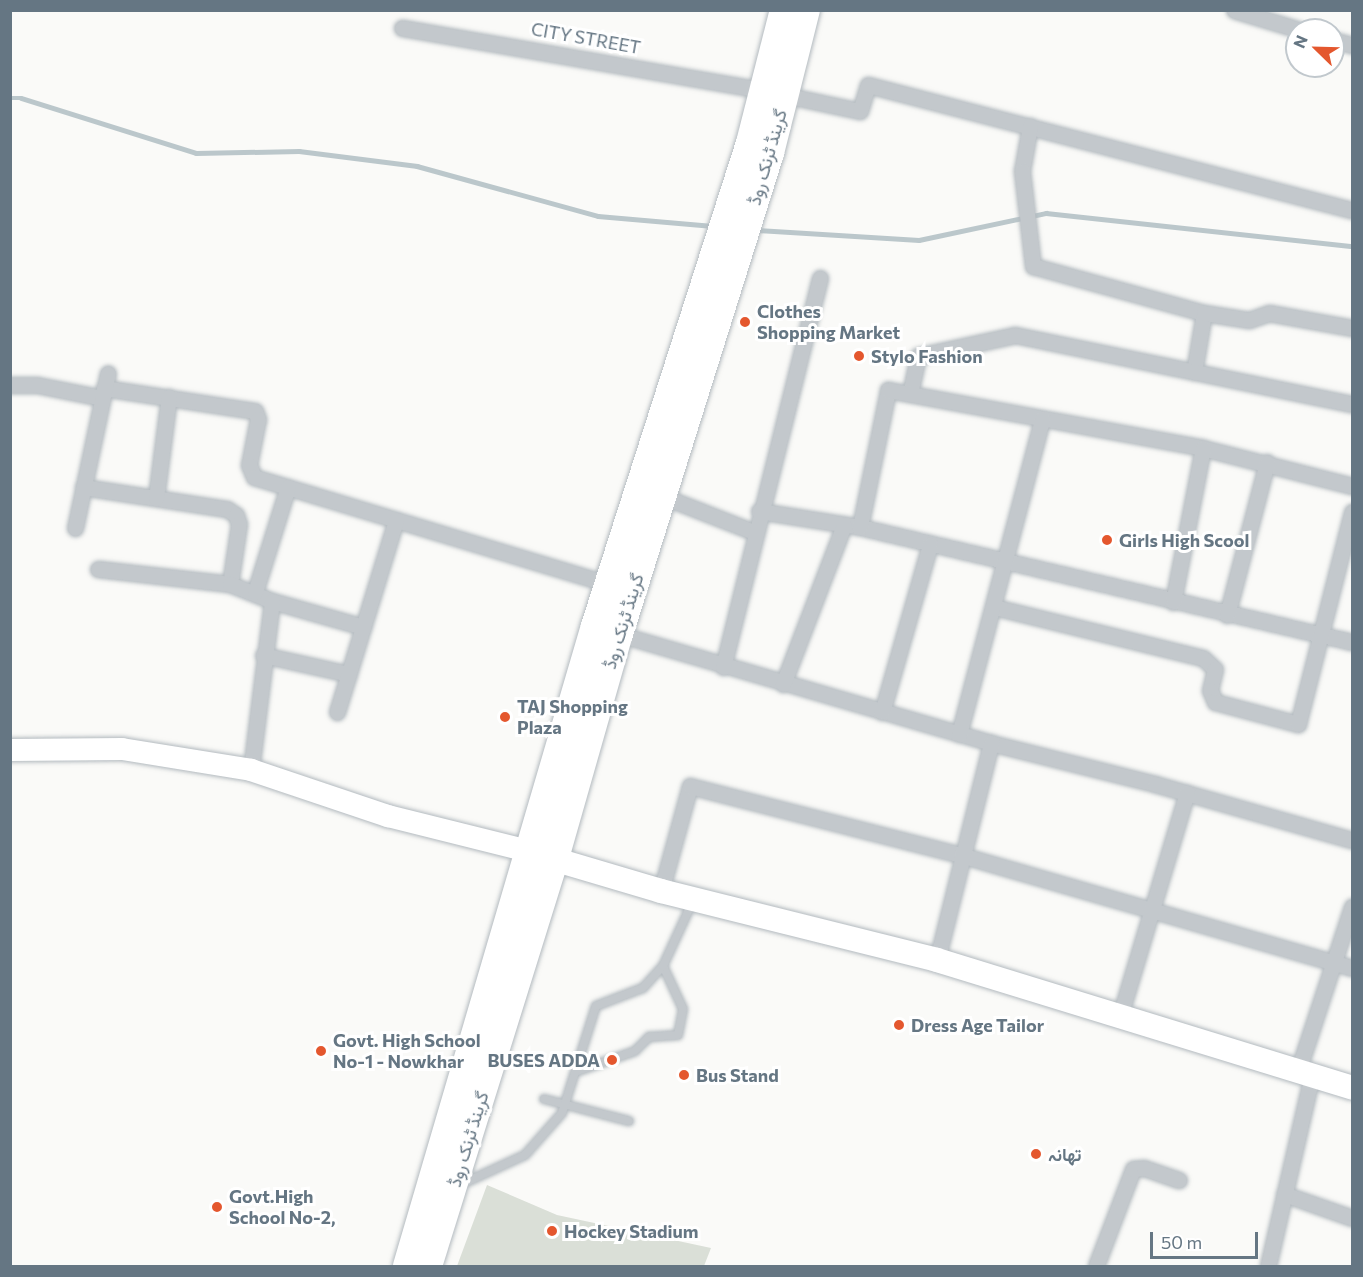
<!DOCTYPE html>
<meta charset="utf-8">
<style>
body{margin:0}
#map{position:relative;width:1363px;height:1277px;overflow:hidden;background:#fafaf8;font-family:Commissioner,Vazirmatn,sans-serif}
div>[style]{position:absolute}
.green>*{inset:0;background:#dadfd7}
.stream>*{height:4.5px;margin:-2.25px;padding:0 2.25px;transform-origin:2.25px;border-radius:2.25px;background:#bbc7cb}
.roads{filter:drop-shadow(0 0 2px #b3babf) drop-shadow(0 0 2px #b3babf)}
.lane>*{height:8px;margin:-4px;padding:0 4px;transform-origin:4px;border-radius:4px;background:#c3c8cc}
.street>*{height:15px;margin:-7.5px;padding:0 7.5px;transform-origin:7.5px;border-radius:7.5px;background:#c3c8cc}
.secondary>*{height:22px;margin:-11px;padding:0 11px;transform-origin:11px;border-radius:11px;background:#fff}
.primary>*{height:24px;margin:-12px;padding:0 12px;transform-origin:12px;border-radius:12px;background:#fff}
.highway>*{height:28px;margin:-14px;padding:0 14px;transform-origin:14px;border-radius:14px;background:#fff}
.dots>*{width:16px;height:16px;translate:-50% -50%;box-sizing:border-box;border:3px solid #fff;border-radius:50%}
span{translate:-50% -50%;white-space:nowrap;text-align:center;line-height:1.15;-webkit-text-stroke:6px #fff;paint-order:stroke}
.street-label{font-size:18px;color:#657683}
.poi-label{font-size:18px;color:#657683;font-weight:700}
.left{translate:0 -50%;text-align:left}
.right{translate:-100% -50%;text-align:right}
.frame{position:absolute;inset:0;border:12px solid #657683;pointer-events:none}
.north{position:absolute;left:1285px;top:18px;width:60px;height:60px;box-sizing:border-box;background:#fff;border:2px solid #c1c8cd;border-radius:50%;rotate:293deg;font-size:16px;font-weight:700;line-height:24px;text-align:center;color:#657683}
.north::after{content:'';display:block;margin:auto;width:21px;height:27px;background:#e4572e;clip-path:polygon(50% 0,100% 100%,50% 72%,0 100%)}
.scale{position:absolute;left:1150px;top:1232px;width:108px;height:27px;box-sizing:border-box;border:3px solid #657683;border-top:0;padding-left:8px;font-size:18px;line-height:21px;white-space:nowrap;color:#657683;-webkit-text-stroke:4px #fff;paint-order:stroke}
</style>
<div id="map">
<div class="green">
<i style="clip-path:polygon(487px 1185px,557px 1215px,711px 1248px,704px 1266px,457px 1266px)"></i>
</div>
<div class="stream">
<i style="left:10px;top:98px;width:11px"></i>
<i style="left:21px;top:98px;width:183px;rotate:17.4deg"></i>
<i style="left:196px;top:153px;width:103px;rotate:-1.1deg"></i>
<i style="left:299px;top:151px;width:119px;rotate:7.2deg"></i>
<i style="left:417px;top:166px;width:188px;rotate:15.4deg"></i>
<i style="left:598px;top:216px;width:115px;rotate:5deg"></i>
<i style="left:757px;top:230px;width:162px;rotate:3.5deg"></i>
<i style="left:919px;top:240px;width:130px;rotate:-12deg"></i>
<i style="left:1046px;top:213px;width:308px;rotate:6.2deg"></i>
</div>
<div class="roads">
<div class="lane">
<i style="left:578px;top:1071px;width:60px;rotate:-19.3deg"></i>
<i style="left:635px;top:1051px;width:20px;rotate:-45deg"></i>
<i style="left:649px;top:1037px;width:29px;rotate:-4deg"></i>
<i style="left:678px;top:1035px;width:26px;rotate:-79deg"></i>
<i style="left:683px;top:1009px;width:47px;rotate:-114.9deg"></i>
<i style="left:544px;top:1099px;width:88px;rotate:14.5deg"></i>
<i style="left:462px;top:1184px;width:69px;rotate:-24.7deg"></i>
<i style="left:525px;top:1155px;width:56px;rotate:-48.6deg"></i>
<i style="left:562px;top:1113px;width:112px;rotate:-72.4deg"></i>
<i style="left:596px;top:1006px;width:50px;rotate:-21deg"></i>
<i style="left:643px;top:988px;width:30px;rotate:-48deg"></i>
<i style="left:663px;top:966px;width:69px;rotate:-65.3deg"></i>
</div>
<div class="street">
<i style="left:1234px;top:10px;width:69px;rotate:16.9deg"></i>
<i style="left:402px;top:28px;width:364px;rotate:9.8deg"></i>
<i style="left:761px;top:90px;width:101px;rotate:12deg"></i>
<i style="left:860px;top:111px;width:27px;rotate:-73deg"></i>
<i style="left:868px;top:85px;width:500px;rotate:14.5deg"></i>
<i style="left:1333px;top:40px;width:20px;rotate:15deg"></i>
<i style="left:1030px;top:126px;width:46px;rotate:100.1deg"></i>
<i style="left:1022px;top:171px;width:96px;rotate:83.4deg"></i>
<i style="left:1033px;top:266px;width:177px;rotate:15.4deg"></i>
<i style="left:1204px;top:313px;width:60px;rotate:99.6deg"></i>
<i style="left:1204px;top:313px;width:46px;rotate:8.8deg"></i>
<i style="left:1249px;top:320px;width:21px;rotate:-19deg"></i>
<i style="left:1269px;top:313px;width:84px;rotate:10.2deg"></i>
<i style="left:10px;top:385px;width:27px"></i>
<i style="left:37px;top:385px;width:66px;rotate:11.3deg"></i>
<i style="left:104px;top:388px;width:153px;rotate:8.7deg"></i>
<i style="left:255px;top:411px;width:9px;rotate:69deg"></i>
<i style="left:258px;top:419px;width:47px;rotate:101.1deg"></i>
<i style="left:249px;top:465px;width:13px;rotate:67deg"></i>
<i style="left:254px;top:477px;width:371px;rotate:16.8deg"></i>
<i style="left:910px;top:394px;width:39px;rotate:-78deg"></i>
<i style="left:918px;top:356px;width:99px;rotate:-12.2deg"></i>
<i style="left:1015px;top:335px;width:344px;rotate:11.6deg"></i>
<i style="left:83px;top:487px;width:146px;rotate:8.7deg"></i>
<i style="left:227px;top:509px;width:11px;rotate:34deg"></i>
<i style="left:236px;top:515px;width:9px;rotate:72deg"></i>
<i style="left:239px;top:524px;width:61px;rotate:98.5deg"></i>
<i style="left:662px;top:496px;width:99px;rotate:21.4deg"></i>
<i style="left:156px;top:498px;width:102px;rotate:-82.7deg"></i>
<i style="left:759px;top:511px;width:102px;rotate:9deg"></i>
<i style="left:860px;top:527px;width:505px;rotate:13.16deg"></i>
<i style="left:860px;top:527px;width:140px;rotate:-78.4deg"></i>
<i style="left:888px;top:390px;width:320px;rotate:10.4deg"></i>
<i style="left:1203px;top:448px;width:154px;rotate:14.3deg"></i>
<i style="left:75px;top:528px;width:158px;rotate:-78deg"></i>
<i style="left:98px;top:569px;width:133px;rotate:6.5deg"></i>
<i style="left:230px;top:584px;width:45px;rotate:22deg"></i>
<i style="left:272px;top:601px;width:95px;rotate:15.9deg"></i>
<i style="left:255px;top:592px;width:110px;rotate:-72.6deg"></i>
<i style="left:1173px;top:602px;width:157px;rotate:-79deg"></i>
<i style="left:994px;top:607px;width:215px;rotate:13.7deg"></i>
<i style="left:1203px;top:658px;width:16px;rotate:43deg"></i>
<i style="left:1215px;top:669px;width:22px;rotate:103deg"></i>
<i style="left:1210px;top:690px;width:13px;rotate:67deg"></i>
<i style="left:1215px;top:702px;width:86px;rotate:14.8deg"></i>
<i style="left:1298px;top:724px;width:219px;rotate:-75.7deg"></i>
<i style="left:1227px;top:615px;width:158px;rotate:-75.3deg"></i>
<i style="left:615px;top:633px;width:392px;rotate:16.3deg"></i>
<i style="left:991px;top:743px;width:169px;rotate:14deg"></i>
<i style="left:1155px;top:784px;width:205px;rotate:15.9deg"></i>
<i style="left:263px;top:655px;width:88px;rotate:12.5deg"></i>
<i style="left:723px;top:667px;width:401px;rotate:-76deg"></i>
<i style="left:783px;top:684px;width:170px;rotate:-69deg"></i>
<i style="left:337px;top:712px;width:201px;rotate:-72.9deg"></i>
<i style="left:882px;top:712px;width:174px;rotate:-74deg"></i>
<i style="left:959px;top:734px;width:326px;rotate:-75.2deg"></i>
<i style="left:251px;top:770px;width:170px;rotate:-82.9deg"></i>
<i style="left:661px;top:891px;width:109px;rotate:-74.6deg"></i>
<i style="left:690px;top:786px;width:280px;rotate:14.3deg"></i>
<i style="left:961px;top:855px;width:407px;rotate:16.1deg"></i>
<i style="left:937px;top:960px;width:224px;rotate:-76deg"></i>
<i style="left:1120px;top:1016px;width:233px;rotate:-73.3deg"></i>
<i style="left:1298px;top:1071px;width:173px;rotate:-71.8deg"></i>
<i style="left:1284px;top:1194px;width:72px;rotate:19.4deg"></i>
<i style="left:1096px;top:1266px;width:104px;rotate:-69.1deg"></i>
<i style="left:1133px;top:1169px;width:11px;rotate:-5deg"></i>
<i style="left:1144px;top:1168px;width:37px;rotate:19deg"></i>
<i style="left:1268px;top:1266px;width:196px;rotate:-77deg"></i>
</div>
<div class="secondary">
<i style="left:10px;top:750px;width:112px;rotate:-0.5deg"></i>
<i style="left:122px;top:749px;width:131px;rotate:9.2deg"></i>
<i style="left:251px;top:770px;width:145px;rotate:18.6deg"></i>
<i style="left:388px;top:816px;width:144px;rotate:14deg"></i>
</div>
<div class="primary">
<i style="left:536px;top:854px;width:130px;rotate:16.5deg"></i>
<i style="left:661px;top:891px;width:284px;rotate:14deg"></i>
<i style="left:937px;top:960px;width:434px;rotate:17.1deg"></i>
</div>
<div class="highway">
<i style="left:407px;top:1266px;width:667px;rotate:-73.63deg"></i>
<i style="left:595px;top:626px;width:507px;rotate:-72.21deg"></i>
<i style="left:750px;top:143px;width:137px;rotate:-75.7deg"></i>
<i style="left:428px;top:1266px;width:427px;rotate:-72.7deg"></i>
<i style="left:555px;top:858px;width:233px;rotate:-74.1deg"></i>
<i style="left:619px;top:634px;width:504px;rotate:-72.57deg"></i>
<i style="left:770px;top:153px;width:147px;rotate:-75.9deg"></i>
</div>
</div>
<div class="dots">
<i style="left:745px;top:322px;background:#e4572e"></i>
<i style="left:859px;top:356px;background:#e4572e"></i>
<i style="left:1107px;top:540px;background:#e4572e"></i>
<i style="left:505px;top:717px;background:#e4572e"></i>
<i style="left:899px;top:1025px;background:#e4572e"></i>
<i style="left:321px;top:1051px;background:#e4572e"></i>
<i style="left:612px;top:1060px;background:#e4572e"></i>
<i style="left:684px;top:1075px;background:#e4572e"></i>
<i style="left:1036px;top:1154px;background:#e4572e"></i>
<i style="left:217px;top:1207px;background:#e4572e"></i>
<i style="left:552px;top:1231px;background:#e4572e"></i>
</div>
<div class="street-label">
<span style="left:586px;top:38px;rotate:10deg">CITY STREET</span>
<span style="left:767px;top:157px;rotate:-74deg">گرینڈ ٹرنک روڈ</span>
<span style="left:623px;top:621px;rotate:-73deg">گرینڈ ٹرنک روڈ</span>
<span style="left:468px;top:1139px;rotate:-73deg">گرینڈ ٹرنک روڈ</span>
</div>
<div class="poi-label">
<span class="left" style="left:757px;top:322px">Clothes<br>Shopping Market</span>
<span class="left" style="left:871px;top:356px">Stylo Fashion</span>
<span class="left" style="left:1119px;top:540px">Girls High Scool</span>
<span class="left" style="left:517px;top:717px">TAJ Shopping<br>Plaza</span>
<span class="left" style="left:911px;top:1025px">Dress Age Tailor</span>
<span class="left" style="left:333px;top:1051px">Govt. High School<br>No-1 - Nowkhar</span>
<span class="right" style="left:600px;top:1060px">BUSES ADDA</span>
<span class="left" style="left:696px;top:1075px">Bus Stand</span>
<span class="left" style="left:1048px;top:1154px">تھانہ</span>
<span class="left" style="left:229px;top:1207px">Govt.High<br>School No-2,</span>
<span class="left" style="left:564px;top:1231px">Hockey Stadium</span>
</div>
<div class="frame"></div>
<div class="north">N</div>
<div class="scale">50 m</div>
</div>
